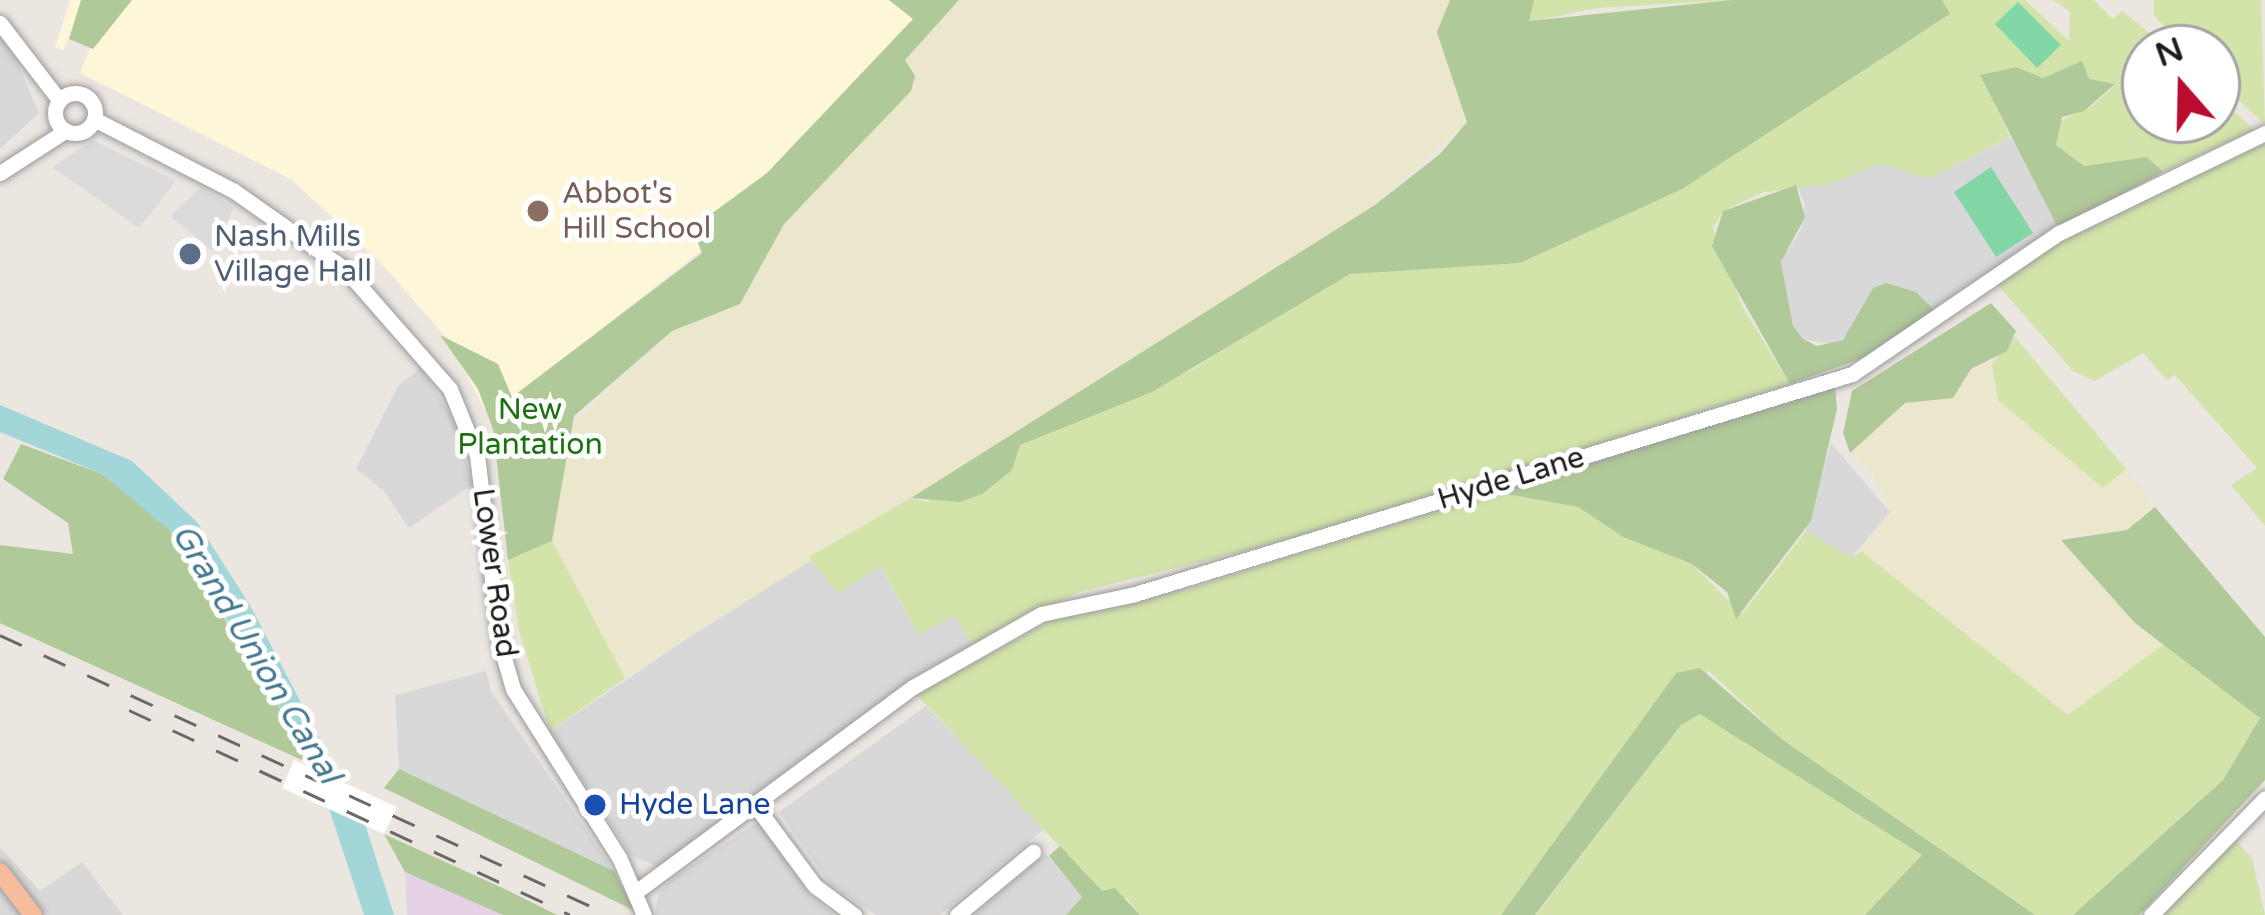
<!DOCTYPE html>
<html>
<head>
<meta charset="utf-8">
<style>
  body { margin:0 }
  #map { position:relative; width:2265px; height:915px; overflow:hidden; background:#ece6e1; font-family:"Varela Round",sans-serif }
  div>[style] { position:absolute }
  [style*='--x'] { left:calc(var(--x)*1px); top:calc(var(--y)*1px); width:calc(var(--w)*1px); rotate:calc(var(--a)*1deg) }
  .residential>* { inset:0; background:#d9d8d8 }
  .industrial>* { inset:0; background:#e5d3e5 }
  .education>* { inset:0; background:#fdf6d9 }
  .farmland>* { inset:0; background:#eae7cd }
  .grass>* { inset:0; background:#d2e4a9 }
  .forest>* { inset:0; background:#b0c998 }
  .pitch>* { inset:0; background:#83d7a6 }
  .parking>* { inset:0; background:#dbdbdb }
  .water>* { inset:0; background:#a3d6d8 }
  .pier>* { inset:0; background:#fff }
  .roads { filter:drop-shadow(0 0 3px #9c9c9c) drop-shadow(0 0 3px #9c9c9c) }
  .minor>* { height:15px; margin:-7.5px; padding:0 7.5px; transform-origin:7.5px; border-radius:7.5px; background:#fff }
  .minor>.ring { margin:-7.5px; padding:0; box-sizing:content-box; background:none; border:15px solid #fff; border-radius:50% }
  .major>* { height:18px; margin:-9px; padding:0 9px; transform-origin:9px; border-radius:9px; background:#f5bd9c }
  .rail>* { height:3px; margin-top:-1.5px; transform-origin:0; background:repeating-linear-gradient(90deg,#696969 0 24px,transparent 0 48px) }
  .dots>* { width:33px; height:33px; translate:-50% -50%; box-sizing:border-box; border:6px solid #fff; border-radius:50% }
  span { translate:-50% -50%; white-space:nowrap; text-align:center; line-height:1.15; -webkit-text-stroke:10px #fff; paint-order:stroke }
  .education-label { font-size:30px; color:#785e54 }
  .left { translate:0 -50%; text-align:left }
  .service-label { font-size:30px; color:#4e5e75 }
  .park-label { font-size:30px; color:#1c7111 }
  .street-label { font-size:30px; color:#1b1b1b }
  .transit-label { font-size:30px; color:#164399 }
  .water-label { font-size:33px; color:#45788e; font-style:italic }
  .north { position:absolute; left:2121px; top:24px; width:120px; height:120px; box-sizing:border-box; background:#fff; border:3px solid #a4a4a4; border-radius:50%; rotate:340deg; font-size:33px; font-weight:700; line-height:48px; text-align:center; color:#1b1b1b }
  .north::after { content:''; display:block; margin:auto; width:42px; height:54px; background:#ba0c2f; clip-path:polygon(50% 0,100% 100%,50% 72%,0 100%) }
</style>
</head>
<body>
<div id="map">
  <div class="residential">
    <i style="clip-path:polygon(0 23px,39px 113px,0 149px)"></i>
    <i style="clip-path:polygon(2011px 137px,2058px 228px,1937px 313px,1916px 293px,1864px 303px,1852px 330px,1834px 345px,1803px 339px,1793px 326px,1781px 262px,1801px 229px,1805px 204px,1796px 185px,1827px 185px,1879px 164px,1930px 178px)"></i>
    <i style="clip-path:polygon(421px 368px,456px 424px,472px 485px,409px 528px,383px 490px,356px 469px,398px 386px)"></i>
    <i style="clip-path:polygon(1831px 443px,1890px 512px,1851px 558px,1806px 531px)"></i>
    <i style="clip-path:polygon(809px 557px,837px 592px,880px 565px,918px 635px,955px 615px,972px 645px,665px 870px,632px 856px,550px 731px)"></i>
    <i style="clip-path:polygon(486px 671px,491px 691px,614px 871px,399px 769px,395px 695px)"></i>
    <i style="clip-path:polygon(926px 706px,1045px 828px,940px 915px,876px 915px,830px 884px,779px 812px)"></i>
    <i style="clip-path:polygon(759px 821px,811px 897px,835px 915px,655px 915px,658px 893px,673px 878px)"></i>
    <i style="clip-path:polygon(0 847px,40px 891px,82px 862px,123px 915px,0 915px)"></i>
    <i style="clip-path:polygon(1046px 854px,1091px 907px,1083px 915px,974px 915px)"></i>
  </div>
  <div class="industrial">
    <i style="clip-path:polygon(405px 872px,444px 885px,503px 915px,407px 915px)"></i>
  </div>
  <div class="education">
    <i style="clip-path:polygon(70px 0,959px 0,729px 229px,489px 417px,448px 340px,382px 264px,291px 179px,80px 73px,91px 46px,69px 36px,63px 50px,55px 48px)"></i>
  </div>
  <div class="farmland">
    <i style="clip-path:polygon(959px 0,1450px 0,1438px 32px,1467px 122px,1375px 205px,625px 678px,552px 541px,568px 428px,672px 331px,740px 304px,784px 224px,911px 91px,905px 60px)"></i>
    <i style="clip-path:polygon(1992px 363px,1999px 400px,2102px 487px,2126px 469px,2155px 507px,2127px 530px,2063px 537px,2135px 623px,2164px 644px,2069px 715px,1861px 551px,1890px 512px,1873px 473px,1850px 453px,1905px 403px,1953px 398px,1971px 369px)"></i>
  </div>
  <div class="grass">
    <i style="clip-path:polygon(1534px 0,1732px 0,1598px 8px,1527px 22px)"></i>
    <i style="clip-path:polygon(1942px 0,2025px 0,2069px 41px,2070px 12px,2054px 0,2094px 0,2113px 19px,2122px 11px,2168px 48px,2145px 48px,2145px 120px,2217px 120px,2217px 95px,2254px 130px,2163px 172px,2147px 157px,2084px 166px,2056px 145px,2055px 123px,2092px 106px,2115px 85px,2089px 79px,2081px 63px,2043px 78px,2016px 67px,1981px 75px,2010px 137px,1930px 178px,1879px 164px,1827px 185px,1763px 192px,1723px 211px,1713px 228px,1742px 306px,1790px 384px,1289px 540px,1079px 592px,972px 645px,955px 615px,918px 635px,881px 566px,837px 593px,809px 557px,911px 498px,927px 502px,1019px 445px,1188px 372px,1337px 279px,1371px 269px,1520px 263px,1682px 188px,1949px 15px)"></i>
    <i style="clip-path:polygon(2154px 0,2261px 0,2265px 125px,2217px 80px,2217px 48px,2186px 48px,2154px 16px)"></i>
    <i style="clip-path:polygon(2265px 136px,2265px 526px,2231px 485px,2257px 468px,2175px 375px,2167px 380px,2143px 353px,2095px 381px,2073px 371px,1996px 283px,2062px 238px)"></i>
    <i style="clip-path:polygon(2015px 337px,2126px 469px,2103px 488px,1998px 400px,1992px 363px)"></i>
    <i style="clip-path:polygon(1495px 492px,1578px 507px,1623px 537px,1692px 564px,1742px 614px,1806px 531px,1851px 558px,1861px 551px,2068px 715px,2164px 644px,2260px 718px,2223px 780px,2073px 915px,2035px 915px,1783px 740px,1709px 671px,1658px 698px,1501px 915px,1140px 915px,1127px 898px,1102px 891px,915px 693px,1078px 607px,1189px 589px)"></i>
    <i style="clip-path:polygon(552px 541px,625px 678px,550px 731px,519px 631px,508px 560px)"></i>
    <i style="clip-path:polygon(1700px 714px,1713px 717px,1923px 856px,1865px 915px,1536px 915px,1681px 725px)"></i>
    <i style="clip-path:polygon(2231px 836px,2252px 858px,2265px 915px,2162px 915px)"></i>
  </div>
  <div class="forest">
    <i style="clip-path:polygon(81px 0,132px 0,93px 49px,69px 39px)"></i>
    <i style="clip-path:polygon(889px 0,959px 0,905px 60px,915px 76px,911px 91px,784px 224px,740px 304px,672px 331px,574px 416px,552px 541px,508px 560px,493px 429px,478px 389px,440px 335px,498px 364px,512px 397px,702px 253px,692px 228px,767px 173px,913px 19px)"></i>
    <i style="clip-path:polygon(1450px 0,1534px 0,1529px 21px,1732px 0,1942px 0,1950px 14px,1682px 189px,1520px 263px,1350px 274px,1152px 392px,1020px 445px,1012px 470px,982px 494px,960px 502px,911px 498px,1375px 205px,1440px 154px,1467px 122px,1437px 32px)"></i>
    <i style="clip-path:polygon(2082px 61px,2089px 79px,2115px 84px,2084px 111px,2062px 117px,2056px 145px,2084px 166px,2147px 157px,2163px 172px,2058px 228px,1980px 75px,2016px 67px,2043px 78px)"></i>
    <i style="clip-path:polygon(1796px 185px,1805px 217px,1781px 262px,1793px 326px,1803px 339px,1817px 346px,1843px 340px,1873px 288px,1886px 283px,1916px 292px,1937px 313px,1871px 355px,1790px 384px,1712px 246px,1723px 211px)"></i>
    <i style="clip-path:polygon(1991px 303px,2016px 331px,2007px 351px,1971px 369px,1953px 398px,1905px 403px,1850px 453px,1843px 433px,1852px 391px)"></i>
    <i style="clip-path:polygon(1835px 386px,1837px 409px,1811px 521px,1736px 619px,1727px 592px,1692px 564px,1623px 537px,1578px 507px,1495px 492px)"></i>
    <i style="clip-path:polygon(21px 444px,102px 474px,165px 522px,315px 766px,0 623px,0 545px,73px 554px,68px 523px,3px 479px)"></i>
    <i style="clip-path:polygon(2155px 507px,2265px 637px,2265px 780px,2139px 915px,2073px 915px,2223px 780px,2260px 718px,2135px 623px,2061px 540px,2127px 530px)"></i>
    <i style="clip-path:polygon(1700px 668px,1783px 740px,2035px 915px,1865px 915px,1922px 855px,1700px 714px,1681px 725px,1535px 915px,1501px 915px,1676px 673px)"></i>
    <i style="clip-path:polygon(399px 769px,614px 871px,635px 911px,384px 788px)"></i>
    <i style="clip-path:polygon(384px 834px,507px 890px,557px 915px,503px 915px,405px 872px)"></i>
    <i style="clip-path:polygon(1060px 846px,1102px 891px,1115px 888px,1140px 915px,1066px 915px,1082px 897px,1049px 856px)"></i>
  </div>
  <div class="pitch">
    <i style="clip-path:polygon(2018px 2px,2061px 45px,2037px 68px,1995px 24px)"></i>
    <i style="clip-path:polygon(1991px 167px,2033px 233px,1996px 257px,1954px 192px)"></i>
  </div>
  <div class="parking">
    <i style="clip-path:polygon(93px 140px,176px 181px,139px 228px,52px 167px)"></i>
    <i style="clip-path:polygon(201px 187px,234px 208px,213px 251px,170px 216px)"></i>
  </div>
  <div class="water">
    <i style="clip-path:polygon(0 405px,132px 461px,197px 522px,251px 607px,366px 827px,394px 915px,364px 915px,315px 766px,175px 535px,102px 474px,0 432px)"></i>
  </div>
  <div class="pier">
    <i style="clip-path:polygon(294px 760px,397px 807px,384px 834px,282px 788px)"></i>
  </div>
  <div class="roads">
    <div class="minor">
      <i style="--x:0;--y:23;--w:97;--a:52.5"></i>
      <i class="ring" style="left:55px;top:93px;width:25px;height:25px"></i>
      <i style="--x:94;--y:119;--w:157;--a:27.2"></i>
      <i style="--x:234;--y:191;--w:136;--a:35.1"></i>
      <i style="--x:345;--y:269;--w:159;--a:48.8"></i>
      <i style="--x:450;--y:389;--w:71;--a:67.8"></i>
      <i style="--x:477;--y:455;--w:190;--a:83.1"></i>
      <i style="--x:500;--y:644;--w:47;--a:73.9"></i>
      <i style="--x:513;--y:689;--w:199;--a:57.8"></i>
      <i style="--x:619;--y:857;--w:63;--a:66.7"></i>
      <i style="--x:0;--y:173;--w:77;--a:-32.9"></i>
      <i style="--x:758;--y:809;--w:96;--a:53.5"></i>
      <i style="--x:815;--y:886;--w:49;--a:36.6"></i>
      <i style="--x:637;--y:891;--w:343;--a:-36.5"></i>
      <i style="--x:913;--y:687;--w:147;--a:-29.7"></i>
      <i style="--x:1041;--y:614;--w:96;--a:-12"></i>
      <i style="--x:1135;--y:594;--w:750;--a:-17.06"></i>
      <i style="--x:1852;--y:374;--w:250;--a:-34.3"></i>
      <i style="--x:2059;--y:233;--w:229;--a:-25.9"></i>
      <i style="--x:957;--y:915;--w:99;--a:-39.7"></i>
      <i style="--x:2151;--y:915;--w:163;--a:-45.7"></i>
    </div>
    <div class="major">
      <i style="--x:0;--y:872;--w:54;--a:52.5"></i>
    </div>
  </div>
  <div class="rail">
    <i style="--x:0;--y:635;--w:671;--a:24.66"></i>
    <i style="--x:129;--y:710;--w:486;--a:24.9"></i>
  </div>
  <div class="dots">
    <i style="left:538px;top:211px;background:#8d6e63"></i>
    <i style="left:190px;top:254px;background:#5c6f8a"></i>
    <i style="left:595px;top:805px;background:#1a4fb4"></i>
  </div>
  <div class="education-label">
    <span class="left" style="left:562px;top:211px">Abbot's<br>Hill School</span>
  </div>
  <div class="service-label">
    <span class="left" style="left:214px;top:254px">Nash Mills<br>Village Hall</span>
  </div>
  <div class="park-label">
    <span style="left:530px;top:427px">New<br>Plantation</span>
  </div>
  <div class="street-label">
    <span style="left:1511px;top:479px;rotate:-17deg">Hyde Lane</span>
    <span style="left:494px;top:573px;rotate:82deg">Lower Road</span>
  </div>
  <div class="transit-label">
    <span class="left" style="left:619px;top:805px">Hyde Lane</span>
  </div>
  <div class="water-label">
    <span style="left:256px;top:654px;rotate:59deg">Grand Union Canal</span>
  </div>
  <div class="north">N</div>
</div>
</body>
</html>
